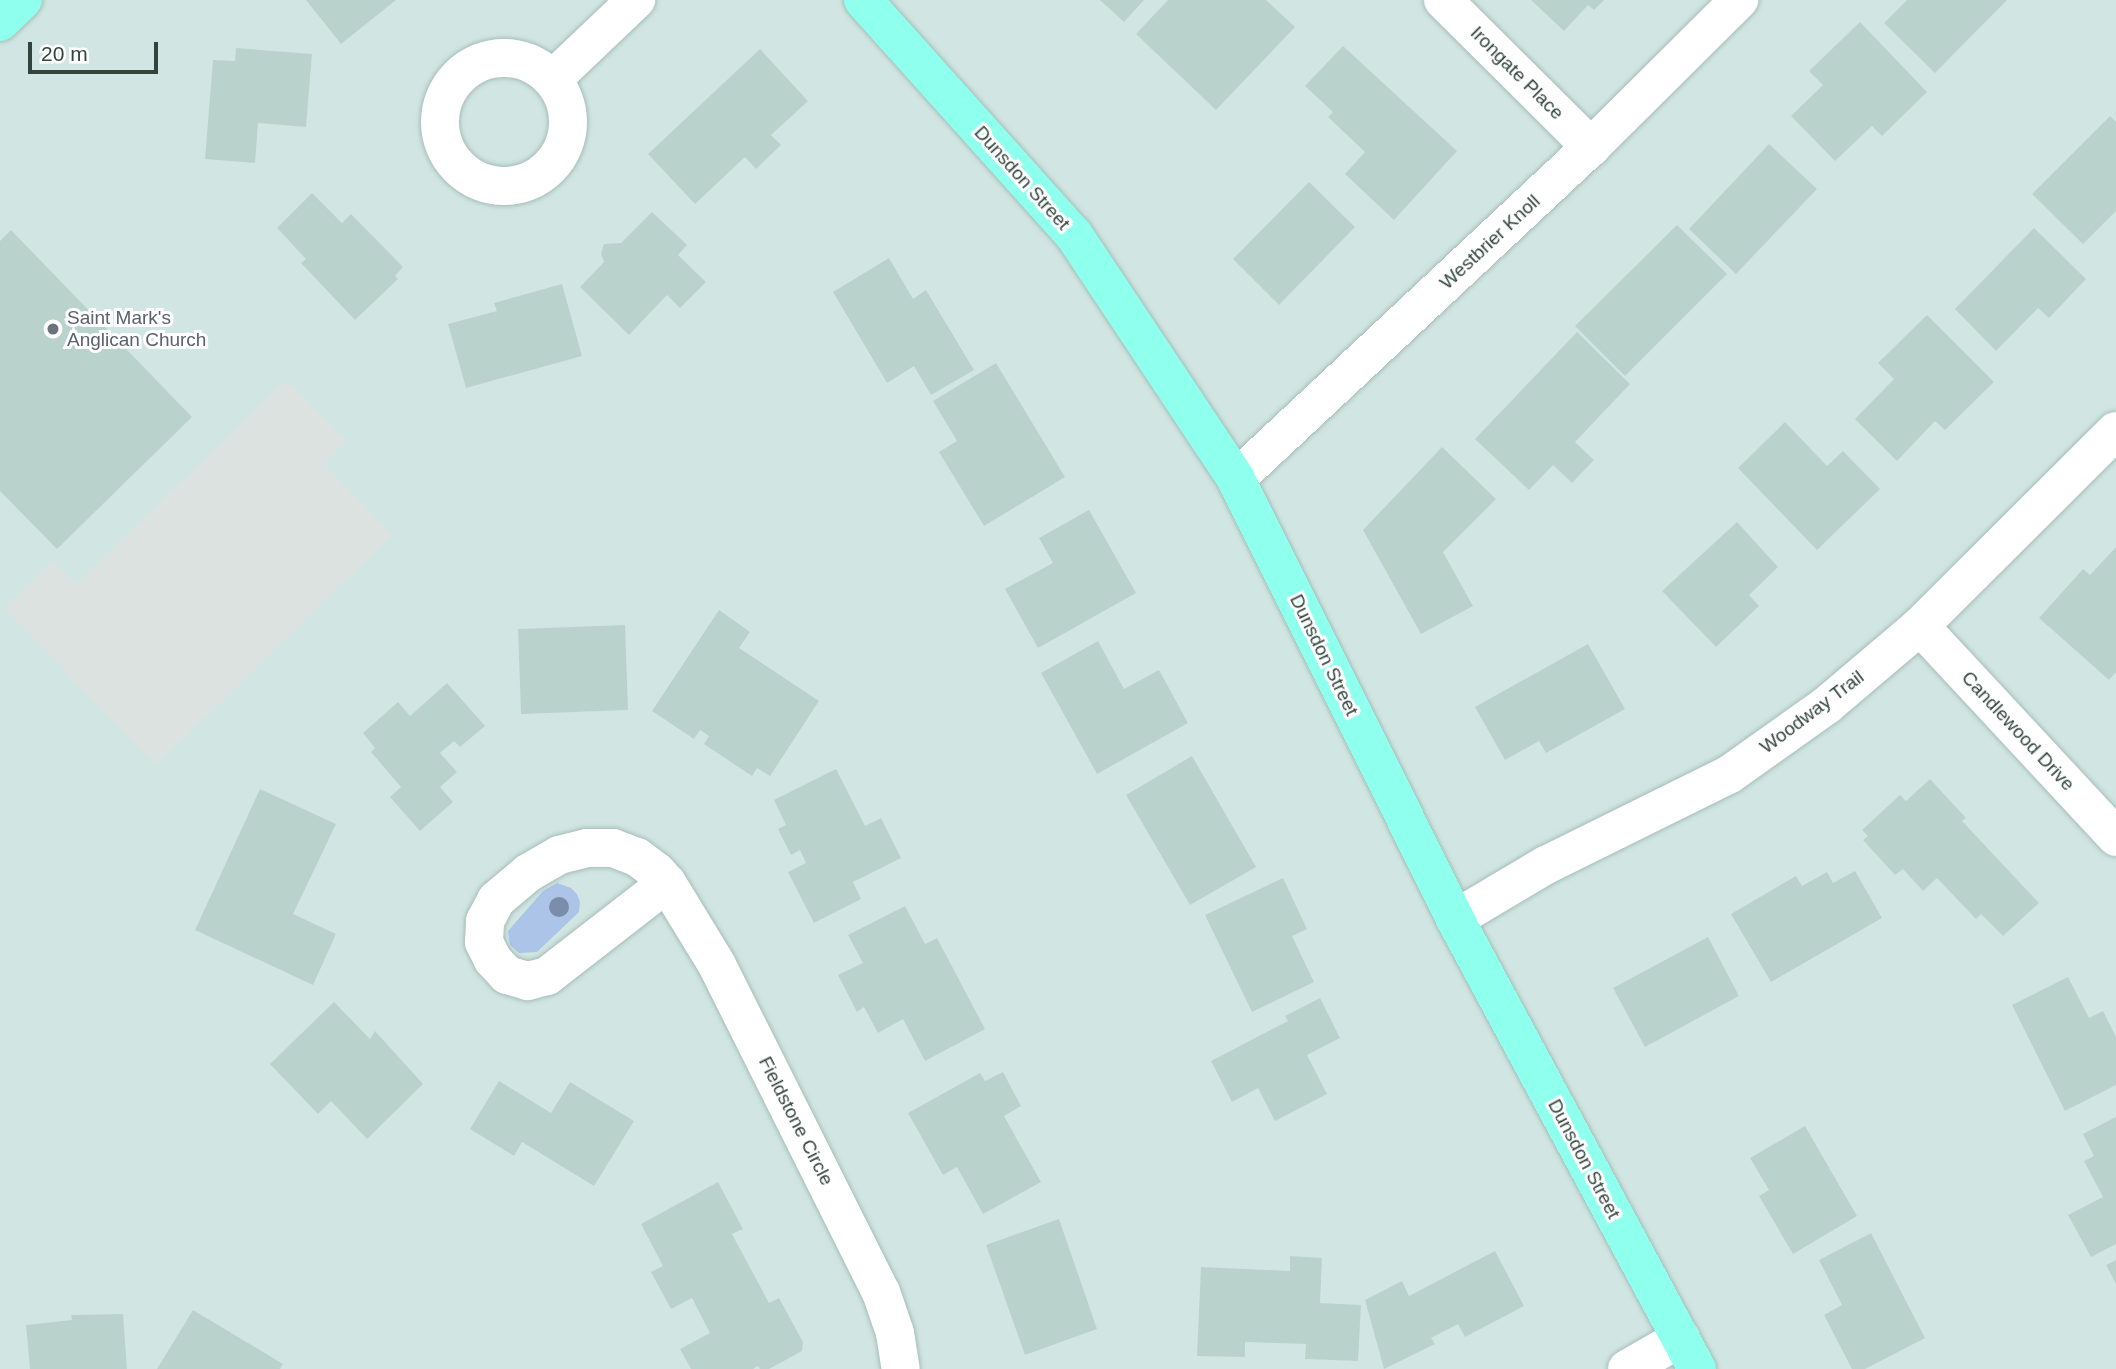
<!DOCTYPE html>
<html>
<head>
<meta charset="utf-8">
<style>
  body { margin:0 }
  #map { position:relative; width:2116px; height:1369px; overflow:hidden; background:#e3f2ef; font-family:Helvetica,sans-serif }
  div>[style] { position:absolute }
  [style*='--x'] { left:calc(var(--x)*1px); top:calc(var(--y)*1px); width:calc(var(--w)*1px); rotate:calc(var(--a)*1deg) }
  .residential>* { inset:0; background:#d1e6e2 }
  .green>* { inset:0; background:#abc4e7 }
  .parking>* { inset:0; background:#dce2e0 }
  .building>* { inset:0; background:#b9d3cc }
  .roads { filter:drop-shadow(0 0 2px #a6bdb8) drop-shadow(0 0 2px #a6bdb8) }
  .minor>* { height:38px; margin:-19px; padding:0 19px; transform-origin:19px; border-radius:19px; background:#fff }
  .minor>.ring { margin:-19px; padding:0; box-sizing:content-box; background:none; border:38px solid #fff; border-radius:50% }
  .major>* { height:38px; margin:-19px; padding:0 19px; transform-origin:19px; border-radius:19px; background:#8fffee }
  .trees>* { width:20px; height:20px; margin:-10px; border-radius:50%; background:#7c8dac }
  .dots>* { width:19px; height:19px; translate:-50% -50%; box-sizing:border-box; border:4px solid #fff; border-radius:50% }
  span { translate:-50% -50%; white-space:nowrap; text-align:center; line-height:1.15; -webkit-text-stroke:6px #fff; paint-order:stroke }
  .street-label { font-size:19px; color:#33443f }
  .worship-label { font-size:19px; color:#5b616d }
  .left { translate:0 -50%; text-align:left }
  .scale { position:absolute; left:28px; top:42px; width:130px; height:32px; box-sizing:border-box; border:4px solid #33443f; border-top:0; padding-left:9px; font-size:21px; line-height:24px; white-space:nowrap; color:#33443f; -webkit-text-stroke:5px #fff; paint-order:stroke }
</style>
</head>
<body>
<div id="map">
  <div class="residential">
    <i style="clip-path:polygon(0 0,2116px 0,2116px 1369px,0 1369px)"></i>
  </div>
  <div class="green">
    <i style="clip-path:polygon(557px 883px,571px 888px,577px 894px,580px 902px,579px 912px,537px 952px,519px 953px,510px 945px,508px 931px,543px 891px)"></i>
  </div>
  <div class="parking">
    <i style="clip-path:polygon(286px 380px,346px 441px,323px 464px,392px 535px,156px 765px,4px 608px,53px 560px,76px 584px)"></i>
  </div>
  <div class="building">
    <i style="clip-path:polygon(306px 0,396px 0,341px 44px)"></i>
    <i style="clip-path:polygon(1100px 0,1144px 0,1124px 22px)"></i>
    <i style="clip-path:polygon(1168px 0,1266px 0,1295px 27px,1216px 110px,1136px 34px)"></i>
    <i style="clip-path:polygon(1531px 0,1604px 0,1594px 10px,1588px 5px,1564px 31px)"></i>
    <i style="clip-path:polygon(1907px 0,2007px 0,1935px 73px,1884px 23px)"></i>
    <i style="clip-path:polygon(1860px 22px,1927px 92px,1882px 136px,1872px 126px,1835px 161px,1791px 116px,1823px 85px,1809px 71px)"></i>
    <i style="clip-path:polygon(1343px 46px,1457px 151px,1394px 220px,1345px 174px,1365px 152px,1328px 117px,1333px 112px,1305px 86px)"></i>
    <i style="clip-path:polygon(236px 48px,312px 54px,306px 127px,258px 123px,255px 163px,205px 159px,213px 60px,235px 61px)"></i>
    <i style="clip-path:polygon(760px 49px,808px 101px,771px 135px,781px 145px,756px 169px,745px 157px,695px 204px,648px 154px)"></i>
    <i style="clip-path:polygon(2110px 116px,2116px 122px,2116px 211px,2083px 244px,2032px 194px)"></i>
    <i style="clip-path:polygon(1769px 144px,1817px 189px,1736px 274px,1689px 229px)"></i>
    <i style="clip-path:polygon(1309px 182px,1355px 227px,1279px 305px,1233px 259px)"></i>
    <i style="clip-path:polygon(312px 193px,342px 223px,351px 214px,403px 267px,395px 276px,398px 279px,355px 320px,301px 263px,306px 259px,277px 228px)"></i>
    <i style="clip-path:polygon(652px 212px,687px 245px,678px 255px,706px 282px,680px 308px,667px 295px,629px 335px,580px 287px,604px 262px,601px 253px,604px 244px,621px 243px)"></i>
    <i style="clip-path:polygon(1677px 225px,1727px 274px,1625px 376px,1575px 326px)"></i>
    <i style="clip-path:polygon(2034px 228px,2086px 279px,2049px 318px,2038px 308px,1996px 351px,1955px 309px)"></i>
    <i style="clip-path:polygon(11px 230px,192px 417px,57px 549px,0 491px,0 241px)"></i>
    <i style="clip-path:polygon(889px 258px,913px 299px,926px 290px,974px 370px,931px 395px,914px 366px,887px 383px,833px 292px)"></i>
    <i style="clip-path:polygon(562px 284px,582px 356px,466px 388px,448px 324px,497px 311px,494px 303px)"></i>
    <i style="clip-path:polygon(1927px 315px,1994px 382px,1945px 430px,1935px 421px,1897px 461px,1855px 419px,1894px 379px,1878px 363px)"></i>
    <i style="clip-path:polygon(1577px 332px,1630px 384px,1575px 442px,1594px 460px,1572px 483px,1553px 465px,1529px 490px,1475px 439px)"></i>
    <i style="clip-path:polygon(996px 363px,1065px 477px,984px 526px,939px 452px,957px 441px,933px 401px)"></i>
    <i style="clip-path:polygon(1785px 422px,1827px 466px,1843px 451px,1880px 489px,1817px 550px,1738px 468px)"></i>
    <i style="clip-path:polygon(1442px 447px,1496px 499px,1443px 552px,1473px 606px,1421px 634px,1363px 530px)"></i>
    <i style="clip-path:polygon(1089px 510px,1136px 593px,1038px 648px,1005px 589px,1053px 563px,1039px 538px)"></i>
    <i style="clip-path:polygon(1737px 522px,1778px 567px,1749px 595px,1759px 606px,1716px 647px,1662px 591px)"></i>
    <i style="clip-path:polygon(2116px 547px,2116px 672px,2109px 680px,2039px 618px,2083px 569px,2090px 575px)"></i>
    <i style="clip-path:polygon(719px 610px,750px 632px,739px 648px,819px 701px,770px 776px,757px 768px,752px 776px,704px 744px,709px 736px,700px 730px,694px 739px,652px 711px)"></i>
    <i style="clip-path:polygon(625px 625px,628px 710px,521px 714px,518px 629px)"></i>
    <i style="clip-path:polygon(1098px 641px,1124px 689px,1159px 670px,1188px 723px,1097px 774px,1041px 673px)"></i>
    <i style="clip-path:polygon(1588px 644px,1625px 709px,1546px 753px,1539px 741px,1505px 760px,1475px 707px)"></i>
    <i style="clip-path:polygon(447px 683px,485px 726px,460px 747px,454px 741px,440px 753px,457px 772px,440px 787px,453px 802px,420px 831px,390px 797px,401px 787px,371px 752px,375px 748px,363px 733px,398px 702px,410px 716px)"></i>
    <i style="clip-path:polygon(1192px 756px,1256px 867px,1190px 905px,1126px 795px)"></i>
    <i style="clip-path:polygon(836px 769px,865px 826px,881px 818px,901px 858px,853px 882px,861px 899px,814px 923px,788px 872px,806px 863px,800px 850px,791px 855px,778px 829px,786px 825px,774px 800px)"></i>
    <i style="clip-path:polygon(1930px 779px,1966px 818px,1962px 821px,2039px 903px,2003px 936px,1981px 914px,1976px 919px,1937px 878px,1923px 891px,1903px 869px,1895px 875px,1863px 840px,1868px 836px,1862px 830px,1900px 795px,1906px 801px)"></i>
    <i style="clip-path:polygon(260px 789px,336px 824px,293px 914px,336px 934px,313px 985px,195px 930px)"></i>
    <i style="clip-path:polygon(1855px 871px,1882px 918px,1771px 982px,1731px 914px,1796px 876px,1802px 886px,1827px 872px,1833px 883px)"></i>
    <i style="clip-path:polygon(1283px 878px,1307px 929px,1292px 936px,1314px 982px,1252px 1012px,1205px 915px)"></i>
    <i style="clip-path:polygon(905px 906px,925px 944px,937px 938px,985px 1029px,925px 1061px,903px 1019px,878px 1033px,864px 1007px,857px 1012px,838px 975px,863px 963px,848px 935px)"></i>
    <i style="clip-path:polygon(1708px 937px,1739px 996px,1645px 1047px,1613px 988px)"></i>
    <i style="clip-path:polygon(2068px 977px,2089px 1018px,2103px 1011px,2116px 1037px,2116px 1085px,2065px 1111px,2012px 1005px)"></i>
    <i style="clip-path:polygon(1320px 998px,1340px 1038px,1307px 1055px,1327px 1094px,1275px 1121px,1258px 1088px,1232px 1102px,1211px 1061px,1288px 1021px,1285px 1016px)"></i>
    <i style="clip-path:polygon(334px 1002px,370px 1039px,375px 1031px,423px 1084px,367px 1139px,331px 1101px,318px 1114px,270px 1064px)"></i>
    <i style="clip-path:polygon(1003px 1072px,1021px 1106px,1004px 1116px,1041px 1182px,983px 1214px,957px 1167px,943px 1175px,908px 1113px,980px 1073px,985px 1081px)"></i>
    <i style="clip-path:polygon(499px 1081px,551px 1113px,570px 1082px,634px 1121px,594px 1186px,522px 1142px,514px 1156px,470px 1129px)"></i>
    <i style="clip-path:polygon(2116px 1117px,2116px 1244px,2091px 1257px,2068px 1215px,2103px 1197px,2084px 1161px,2094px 1156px,2083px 1134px)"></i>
    <i style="clip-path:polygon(1805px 1126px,1857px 1216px,1793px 1254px,1759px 1196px,1769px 1190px,1750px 1158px)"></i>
    <i style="clip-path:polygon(718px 1182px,743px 1229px,732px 1234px,769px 1303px,779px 1298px,803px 1342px,802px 1351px,769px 1369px,760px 1369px,758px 1366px,753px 1369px,691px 1369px,680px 1349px,710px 1333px,692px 1298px,671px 1309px,651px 1272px,663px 1266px,641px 1224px)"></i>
    <i style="clip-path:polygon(1059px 1219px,1097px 1329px,1025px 1355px,986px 1245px)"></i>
    <i style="clip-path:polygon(1871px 1233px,1925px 1338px,1865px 1369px,1852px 1369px,1824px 1315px,1842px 1305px,1819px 1260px)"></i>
    <i style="clip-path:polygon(1495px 1251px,1524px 1306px,1465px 1337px,1458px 1324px,1431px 1338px,1435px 1344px,1384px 1369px,1365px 1300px,1402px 1281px,1409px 1296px)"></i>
    <i style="clip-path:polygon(1290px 1256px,1322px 1258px,1320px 1303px,1361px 1305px,1358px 1361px,1305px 1359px,1306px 1344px,1245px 1342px,1245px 1357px,1197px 1356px,1201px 1267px,1290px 1271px)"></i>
    <i style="clip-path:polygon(2116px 1260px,2116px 1284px,2106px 1265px)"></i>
    <i style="clip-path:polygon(193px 1310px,283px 1364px,280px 1369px,157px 1369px)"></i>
    <i style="clip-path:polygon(123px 1314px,127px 1369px,30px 1369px,26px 1325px,72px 1320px,71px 1315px)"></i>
  </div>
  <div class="roads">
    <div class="minor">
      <i style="--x:1443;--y:0;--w:209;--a:44.8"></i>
      <i class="ring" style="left:440px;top:58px;width:90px;height:90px"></i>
      <i style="--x:553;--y:79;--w:115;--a:-43.6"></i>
      <i style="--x:1236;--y:479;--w:486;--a:-43.1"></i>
      <i style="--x:1591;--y:147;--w:209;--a:-44.8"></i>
      <i style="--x:1920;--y:626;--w:288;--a:47.1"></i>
      <i style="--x:667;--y:883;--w:152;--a:142.2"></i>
      <i style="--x:547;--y:976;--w:20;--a:165"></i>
      <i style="--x:528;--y:981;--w:22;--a:-164"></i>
      <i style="--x:507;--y:975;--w:21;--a:-133"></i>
      <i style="--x:493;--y:960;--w:20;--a:-117"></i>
      <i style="--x:484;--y:942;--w:21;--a:-87"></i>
      <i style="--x:485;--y:921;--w:24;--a:-62"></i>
      <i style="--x:496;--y:900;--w:42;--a:-40.2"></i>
      <i style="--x:528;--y:873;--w:36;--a:-30"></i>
      <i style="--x:559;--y:855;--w:29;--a:-14"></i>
      <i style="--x:587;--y:848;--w:26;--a:0"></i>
      <i style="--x:613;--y:848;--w:26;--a:21"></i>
      <i style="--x:637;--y:857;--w:25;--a:37"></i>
      <i style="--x:657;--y:872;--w:15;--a:48"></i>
      <i style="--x:667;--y:883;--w:96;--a:58.6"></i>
      <i style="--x:717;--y:965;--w:366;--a:63.4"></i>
      <i style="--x:881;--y:1292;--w:43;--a:71.1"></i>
      <i style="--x:895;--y:1333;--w:36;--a:81"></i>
      <i style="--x:1455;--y:919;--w:106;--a:-30.7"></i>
      <i style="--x:1546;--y:865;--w:205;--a:-26.3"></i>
      <i style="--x:1730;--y:774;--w:119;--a:-35.4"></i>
      <i style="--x:1827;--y:705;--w:122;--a:-40.3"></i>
      <i style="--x:1920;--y:626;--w:276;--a:-44.9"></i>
      <i style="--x:1627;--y:1369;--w:62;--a:-29.9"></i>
    </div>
    <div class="major">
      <i style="--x:863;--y:0;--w:316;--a:48.1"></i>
      <i style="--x:1074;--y:235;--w:293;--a:56.4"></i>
      <i style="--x:1236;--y:479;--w:491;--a:63.5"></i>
      <i style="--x:1455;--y:919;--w:511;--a:61.73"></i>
      <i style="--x:0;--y:22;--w:32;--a:-44"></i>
    </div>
  </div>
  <div class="trees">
    <i style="left:559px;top:907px"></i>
  </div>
  <div class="dots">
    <i style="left:53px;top:329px;background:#6b7280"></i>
  </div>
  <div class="street-label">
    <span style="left:1517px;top:73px;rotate:45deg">Irongate Place</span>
    <span style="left:1022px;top:178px;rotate:48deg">Dunsdon Street</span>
    <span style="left:1490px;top:242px;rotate:-43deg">Westbrier Knoll</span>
    <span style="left:1324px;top:655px;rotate:64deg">Dunsdon Street</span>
    <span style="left:1812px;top:712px;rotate:-37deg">Woodway Trail</span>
    <span style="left:2018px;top:731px;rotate:47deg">Candlewood Drive</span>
    <span style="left:796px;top:1121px;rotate:63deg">Fieldstone Circle</span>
    <span style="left:1584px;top:1159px;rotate:62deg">Dunsdon Street</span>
  </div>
  <div class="worship-label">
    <span class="left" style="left:67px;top:329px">Saint Mark's<br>Anglican Church</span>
  </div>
  <div class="scale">20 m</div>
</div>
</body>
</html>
